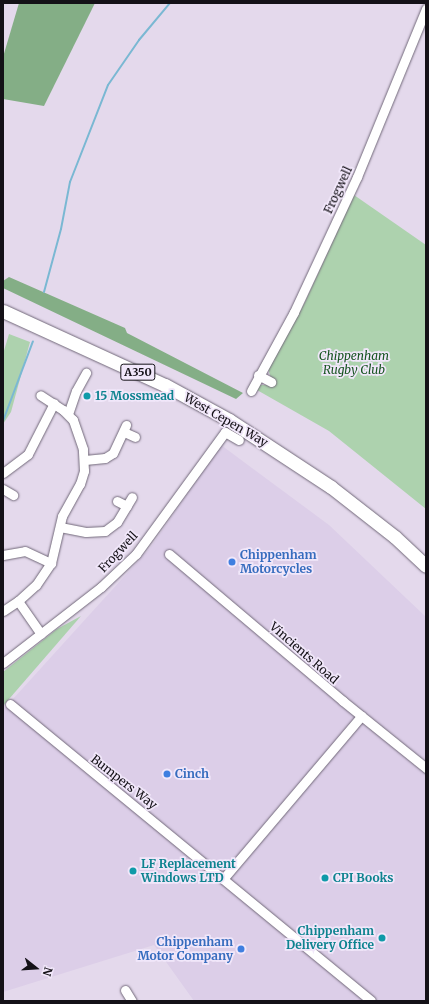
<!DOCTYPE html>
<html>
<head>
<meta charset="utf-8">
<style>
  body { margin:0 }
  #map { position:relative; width:429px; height:1004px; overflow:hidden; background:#e4d9ec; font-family:Merriweather,serif }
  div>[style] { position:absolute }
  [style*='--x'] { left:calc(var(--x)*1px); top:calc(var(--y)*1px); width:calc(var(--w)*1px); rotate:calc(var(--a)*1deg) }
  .built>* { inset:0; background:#dccee8 }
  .green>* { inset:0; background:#add2ae }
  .forest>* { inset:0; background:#84ae86 }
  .stream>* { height:2px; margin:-1px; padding:0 1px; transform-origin:1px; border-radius:1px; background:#7ab8d3 }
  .roads { filter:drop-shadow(0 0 1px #716879) drop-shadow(0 0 1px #716879) }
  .minor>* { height:9px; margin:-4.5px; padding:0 4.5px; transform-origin:4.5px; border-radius:4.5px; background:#fff }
  .highway>* { height:13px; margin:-6.5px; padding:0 6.5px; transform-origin:6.5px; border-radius:6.5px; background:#fff }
  .dots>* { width:11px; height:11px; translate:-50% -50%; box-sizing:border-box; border:2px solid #f1e7fa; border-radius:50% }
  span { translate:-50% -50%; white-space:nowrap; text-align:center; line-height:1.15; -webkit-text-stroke:3.5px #f1e7fa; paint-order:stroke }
  .shield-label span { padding:1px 3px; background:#f1e7fa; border:1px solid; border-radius:3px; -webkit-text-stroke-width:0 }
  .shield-label { font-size:11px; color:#141117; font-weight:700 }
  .street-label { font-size:12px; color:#141117 }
  .park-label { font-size:12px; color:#165420; font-style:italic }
  .culture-label { font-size:12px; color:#0d838f; font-weight:700 }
  .left { translate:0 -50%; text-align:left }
  .right { translate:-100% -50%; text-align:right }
  .shop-label { font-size:12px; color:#366cbe; font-weight:700 }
  .frame { position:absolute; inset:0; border:4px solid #141117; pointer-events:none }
  .north { position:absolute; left:16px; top:948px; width:40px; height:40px; -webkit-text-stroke:3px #f1e7fa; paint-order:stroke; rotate:107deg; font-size:11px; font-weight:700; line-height:16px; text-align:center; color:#141117 }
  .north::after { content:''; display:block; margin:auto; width:14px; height:18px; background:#141117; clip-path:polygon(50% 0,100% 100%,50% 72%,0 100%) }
</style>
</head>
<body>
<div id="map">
  <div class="built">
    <i style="clip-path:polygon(221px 445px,329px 525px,426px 617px,426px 1001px,194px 1001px,154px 945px,3px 992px,3px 710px,150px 548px)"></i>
  </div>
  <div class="green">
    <i style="clip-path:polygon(354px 195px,426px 245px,426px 509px,329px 431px,257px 390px,259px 385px,269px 385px,271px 379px,268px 368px,305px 302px)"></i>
    <i style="clip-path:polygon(9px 334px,30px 342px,11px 412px,3px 424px,3px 354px)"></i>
    <i style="clip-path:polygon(81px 616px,3px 706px,3px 672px,57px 629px)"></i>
  </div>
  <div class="forest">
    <i style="clip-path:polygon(19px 3px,95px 3px,44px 106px,3px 99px,3px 57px)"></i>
    <i style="clip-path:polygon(9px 277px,125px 328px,127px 333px,243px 393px,236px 399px,3px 288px,3px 281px)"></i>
  </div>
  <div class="stream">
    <i style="--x:44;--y:292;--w:65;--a:-74.9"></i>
    <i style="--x:61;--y:229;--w:48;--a:-79.2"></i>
    <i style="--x:70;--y:182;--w:104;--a:-68.6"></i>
    <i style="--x:108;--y:85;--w:55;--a:-55.4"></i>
    <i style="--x:139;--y:40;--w:48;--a:-50"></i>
    <i style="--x:3;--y:421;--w:85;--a:-69.4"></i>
  </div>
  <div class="roads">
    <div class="minor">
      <i style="--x:258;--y:375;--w:15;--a:28"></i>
      <i style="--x:251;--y:391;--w:90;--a:-61.4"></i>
      <i style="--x:294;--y:312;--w:149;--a:-65"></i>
      <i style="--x:357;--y:177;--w:182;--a:-67.7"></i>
      <i style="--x:68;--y:414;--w:24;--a:-71"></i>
      <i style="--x:76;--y:391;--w:21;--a:-61"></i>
      <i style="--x:124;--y:432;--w:12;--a:24"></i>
      <i style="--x:85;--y:460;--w:20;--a:-6"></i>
      <i style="--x:105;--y:458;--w:9;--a:-32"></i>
      <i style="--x:113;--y:453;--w:31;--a:-65"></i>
      <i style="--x:3;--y:473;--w:31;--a:-37"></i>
      <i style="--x:28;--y:454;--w:57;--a:-63"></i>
      <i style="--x:3;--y:489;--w:12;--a:31"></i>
      <i style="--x:117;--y:501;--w:11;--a:27"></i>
      <i style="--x:60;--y:527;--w:26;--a:11"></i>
      <i style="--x:86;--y:532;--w:19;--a:-3"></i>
      <i style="--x:105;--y:531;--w:15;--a:-37"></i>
      <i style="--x:117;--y:522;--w:29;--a:-59"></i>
      <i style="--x:169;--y:554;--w:228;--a:40.2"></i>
      <i style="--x:343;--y:701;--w:107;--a:38.9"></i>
      <i style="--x:3;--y:555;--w:22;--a:-10"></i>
      <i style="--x:25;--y:551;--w:29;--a:25"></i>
      <i style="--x:18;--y:601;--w:24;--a:-42"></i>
      <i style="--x:36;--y:585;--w:27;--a:-56"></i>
      <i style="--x:51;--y:563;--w:48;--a:-76.8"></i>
      <i style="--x:62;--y:516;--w:37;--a:-61"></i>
      <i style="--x:80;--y:484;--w:14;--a:-73"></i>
      <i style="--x:84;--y:471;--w:22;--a:-93"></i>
      <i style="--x:83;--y:449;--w:31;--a:-109"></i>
      <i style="--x:73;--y:420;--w:14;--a:-135"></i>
      <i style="--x:63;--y:410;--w:27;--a:-147"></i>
      <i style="--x:3;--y:611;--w:18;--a:-34"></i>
      <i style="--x:18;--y:601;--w:40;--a:55.1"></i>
      <i style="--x:3;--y:663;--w:124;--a:-37.8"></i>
      <i style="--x:101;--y:587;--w:48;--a:-43.3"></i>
      <i style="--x:136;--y:554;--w:151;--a:-53.9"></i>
      <i style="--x:225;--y:432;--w:16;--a:30"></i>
      <i style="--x:10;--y:704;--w:467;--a:39.4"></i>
      <i style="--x:223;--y:879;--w:214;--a:-49.7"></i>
      <i style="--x:125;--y:990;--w:13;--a:58"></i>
    </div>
    <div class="highway">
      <i style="--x:3;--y:311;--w:178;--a:24.6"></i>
      <i style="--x:165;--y:385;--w:73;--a:28.7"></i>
      <i style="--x:229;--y:420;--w:122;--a:33.3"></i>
      <i style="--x:331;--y:487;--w:81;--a:38"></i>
      <i style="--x:395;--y:537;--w:42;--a:43.1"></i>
    </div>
  </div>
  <div class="dots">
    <i style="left:87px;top:396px;background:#0f9aa8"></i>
    <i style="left:232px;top:562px;background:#3f7fe0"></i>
    <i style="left:167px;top:774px;background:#3f7fe0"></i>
    <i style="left:133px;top:871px;background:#0f9aa8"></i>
    <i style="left:325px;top:878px;background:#0f9aa8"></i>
    <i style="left:382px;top:938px;background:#0f9aa8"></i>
    <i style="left:241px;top:949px;background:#3f7fe0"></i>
  </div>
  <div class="shield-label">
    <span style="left:138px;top:372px">A350</span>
  </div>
  <div class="street-label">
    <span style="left:338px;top:190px;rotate:-65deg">Frogwell</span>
    <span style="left:226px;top:420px;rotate:30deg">West Cepen Way</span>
    <span style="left:118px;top:552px;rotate:-47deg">Frogwell</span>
    <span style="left:304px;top:653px;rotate:41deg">Vincients Road</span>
    <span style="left:124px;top:782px;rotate:38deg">Bumpers Way</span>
  </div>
  <div class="park-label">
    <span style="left:354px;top:363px">Chippenham<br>Rugby Club</span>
  </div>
  <div class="culture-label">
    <span class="left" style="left:95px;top:396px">15 Mossmead</span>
    <span class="left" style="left:141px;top:871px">LF Replacement<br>Windows LTD</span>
    <span class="left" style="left:333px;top:878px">CPI Books</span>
    <span class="right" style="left:374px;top:938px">Chippenham<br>Delivery Office</span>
  </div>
  <div class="shop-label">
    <span class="left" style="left:240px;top:562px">Chippenham<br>Motorcycles</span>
    <span class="left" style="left:175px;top:774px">Cinch</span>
    <span class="right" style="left:233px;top:949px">Chippenham<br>Motor Company</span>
  </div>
  <div class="frame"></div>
  <div class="north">N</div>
</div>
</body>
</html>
